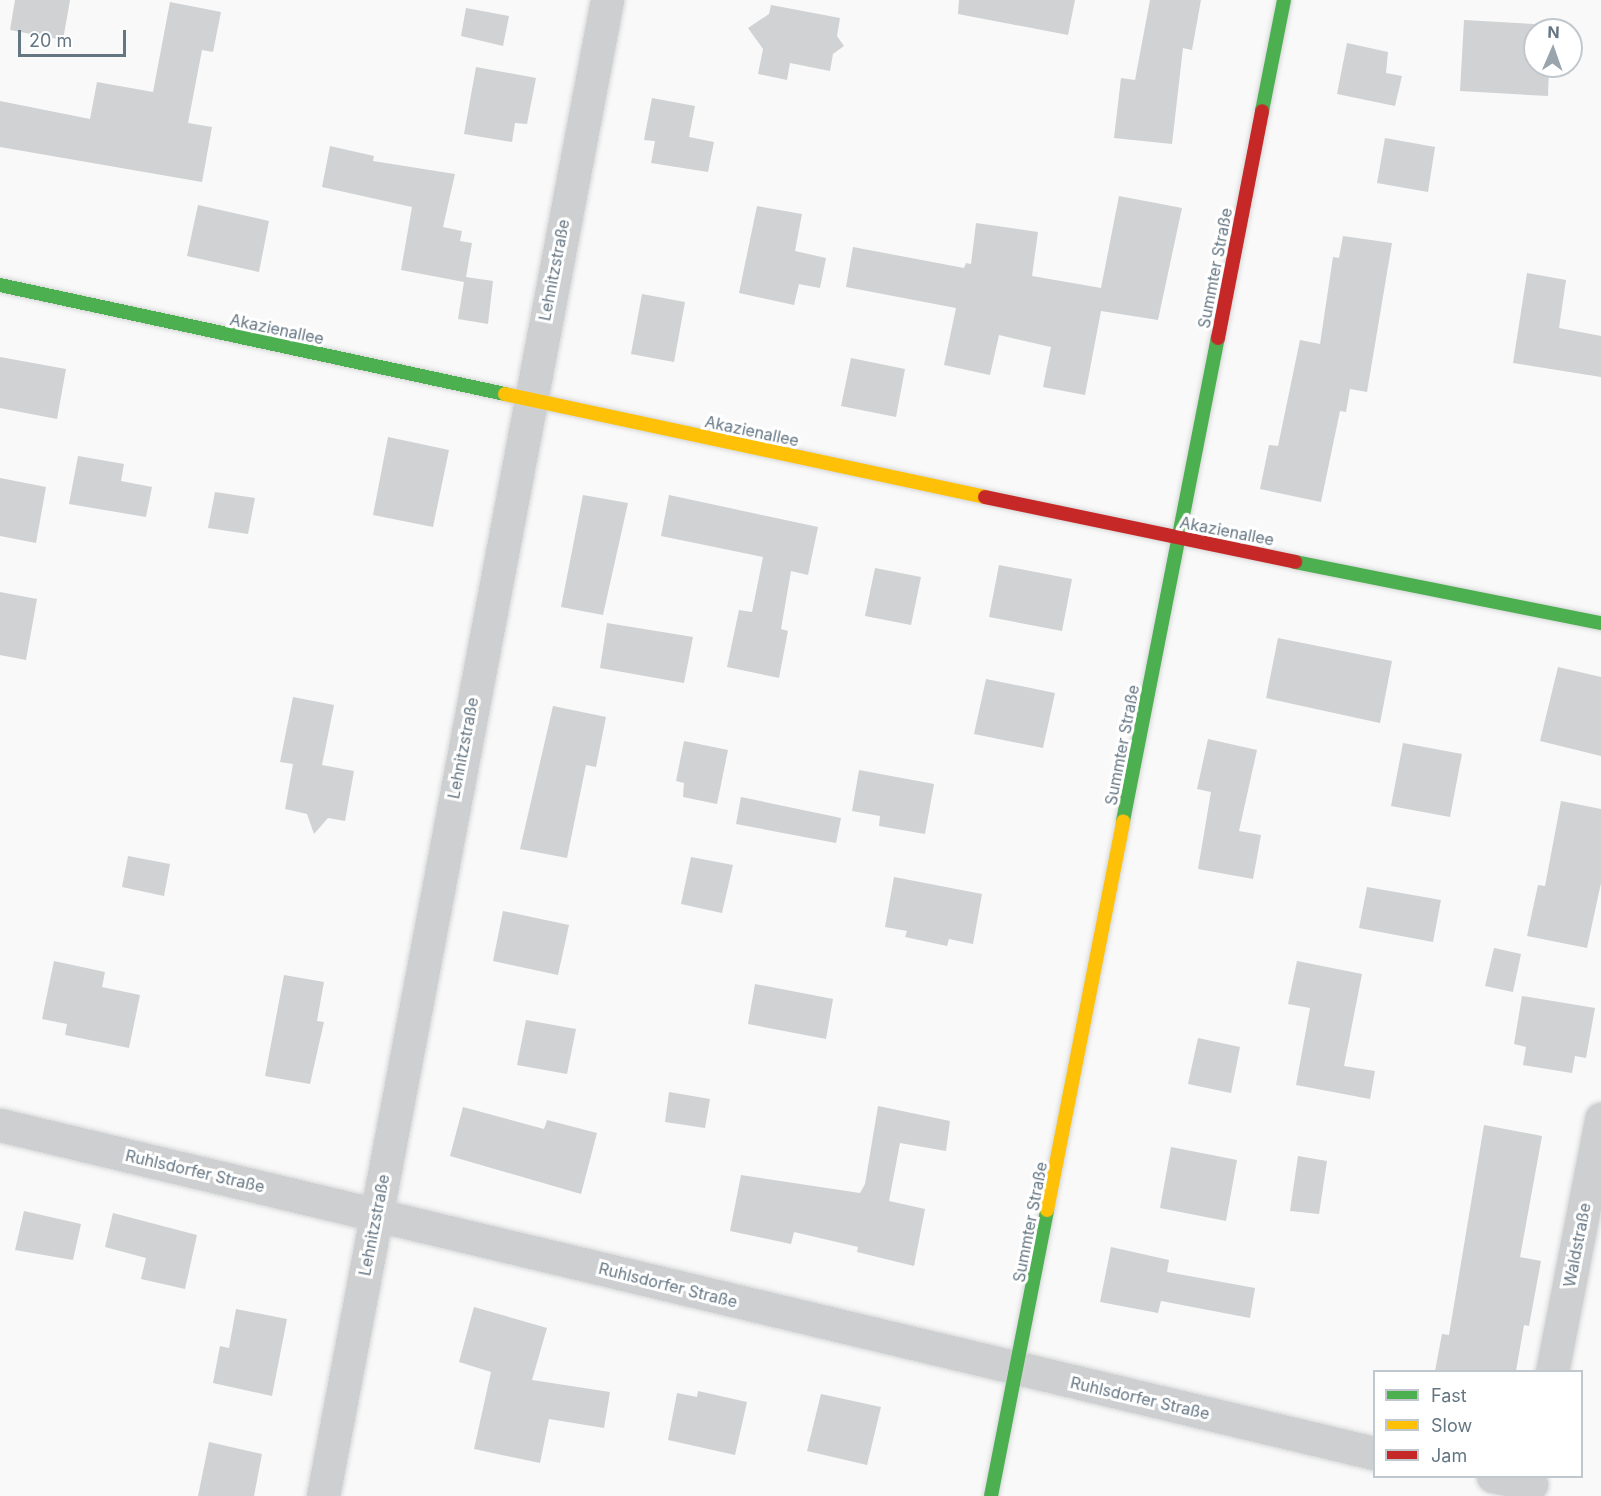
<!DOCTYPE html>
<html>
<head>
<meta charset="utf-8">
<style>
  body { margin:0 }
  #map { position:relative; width:1601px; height:1496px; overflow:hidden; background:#f9f9f9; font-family:Inter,sans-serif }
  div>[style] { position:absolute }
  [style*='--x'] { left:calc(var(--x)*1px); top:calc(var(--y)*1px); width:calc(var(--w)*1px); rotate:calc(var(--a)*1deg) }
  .building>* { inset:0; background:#d0d2d3 }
  .roads { filter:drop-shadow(0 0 2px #d5d6d7) drop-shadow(0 0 2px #d5d6d7) }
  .street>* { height:33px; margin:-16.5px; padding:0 16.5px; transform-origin:16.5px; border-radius:16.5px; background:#cecfd0 }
  .fast>* { height:14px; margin:-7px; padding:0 7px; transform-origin:7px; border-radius:7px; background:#4caf50 }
  .slow>* { height:14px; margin:-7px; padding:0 7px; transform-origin:7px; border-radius:7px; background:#ffc107 }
  .jam>* { height:14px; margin:-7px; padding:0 7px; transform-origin:7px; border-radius:7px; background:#c62828 }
  span { translate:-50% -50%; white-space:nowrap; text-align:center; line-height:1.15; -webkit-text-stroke:6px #fff; paint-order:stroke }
  .street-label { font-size:16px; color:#657683 }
  .legend { position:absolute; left:1373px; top:1370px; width:210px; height:108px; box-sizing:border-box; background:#fff; border:2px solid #c1c8cd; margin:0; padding:8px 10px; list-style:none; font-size:18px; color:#657683 }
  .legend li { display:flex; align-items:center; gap:12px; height:30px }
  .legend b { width:30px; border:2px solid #c1c8cd }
  .north { position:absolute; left:1523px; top:18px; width:60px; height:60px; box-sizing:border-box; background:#fff; border:2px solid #c1c8cd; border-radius:50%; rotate:2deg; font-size:16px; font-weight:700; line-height:24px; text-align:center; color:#657683 }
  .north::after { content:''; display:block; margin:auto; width:21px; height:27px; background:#99a4ac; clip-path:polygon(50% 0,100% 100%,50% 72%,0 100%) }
  .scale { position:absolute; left:18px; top:30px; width:108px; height:27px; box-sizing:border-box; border:3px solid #657683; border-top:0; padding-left:8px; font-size:18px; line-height:21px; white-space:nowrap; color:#657683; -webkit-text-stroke:4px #fff; paint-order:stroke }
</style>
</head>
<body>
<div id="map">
  <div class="building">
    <i style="clip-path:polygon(15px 0,70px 0,63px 40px,10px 30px)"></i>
    <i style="clip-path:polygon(959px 0,1075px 0,1068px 35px,958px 14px)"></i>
    <i style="clip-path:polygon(1150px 0,1201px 0,1192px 50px,1183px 48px,1172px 144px,1114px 138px,1121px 78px,1135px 80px)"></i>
    <i style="clip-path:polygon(170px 2px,221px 12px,213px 52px,202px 50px,188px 123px,212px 127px,202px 182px,0 147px,0 101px,90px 119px,97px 82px,153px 92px)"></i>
    <i style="clip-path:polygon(771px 5px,840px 18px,837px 36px,844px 46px,833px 54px,830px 71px,790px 63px,787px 80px,758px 74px,763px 49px,748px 28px,769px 14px)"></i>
    <i style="clip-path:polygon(466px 8px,509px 16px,503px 46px,461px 36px)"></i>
    <i style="clip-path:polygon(1464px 20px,1552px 25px,1551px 30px,1535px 30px,1535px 66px,1549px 66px,1548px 96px,1460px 91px)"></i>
    <i style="clip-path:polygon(1347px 43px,1388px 52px,1386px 73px,1402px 76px,1395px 106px,1337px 94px)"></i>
    <i style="clip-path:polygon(476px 67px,536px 78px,527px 124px,515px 123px,512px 142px,464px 134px)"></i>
    <i style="clip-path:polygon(652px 98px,695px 106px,689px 137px,714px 142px,708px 172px,651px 163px,655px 141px,644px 140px)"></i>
    <i style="clip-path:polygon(1385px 138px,1435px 147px,1428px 192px,1377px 183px)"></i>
    <i style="clip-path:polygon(330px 146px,374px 156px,373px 161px,455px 174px,443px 227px,462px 231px,460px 241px,472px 243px,466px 277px,493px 281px,488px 324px,458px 319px,464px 282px,401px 270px,412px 207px,322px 187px)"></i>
    <i style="clip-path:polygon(1119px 196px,1182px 208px,1158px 320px,1101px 311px,1085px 395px,1043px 387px,1051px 347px,999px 335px,990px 375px,944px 365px,956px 308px,846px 287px,853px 247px,964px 268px,966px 263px,971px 264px,976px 223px,1038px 232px,1032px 276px,1101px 288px)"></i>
    <i style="clip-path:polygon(198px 205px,269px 221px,259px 272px,187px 256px)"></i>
    <i style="clip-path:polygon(757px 206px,802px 214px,795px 251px,826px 258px,820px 288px,799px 284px,794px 305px,739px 293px)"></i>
    <i style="clip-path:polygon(1343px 236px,1392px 243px,1367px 392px,1350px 389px,1346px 412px,1340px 411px,1321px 502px,1260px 489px,1269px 445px,1278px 446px,1300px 340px,1320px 344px,1333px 257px,1339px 258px)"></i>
    <i style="clip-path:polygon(1527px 273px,1566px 280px,1559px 328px,1601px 336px,1601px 377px,1513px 363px)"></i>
    <i style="clip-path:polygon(642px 294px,685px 302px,674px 362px,631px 354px)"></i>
    <i style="clip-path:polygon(0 357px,66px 369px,57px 419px,0 408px)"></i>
    <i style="clip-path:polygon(851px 358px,905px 369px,896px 417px,841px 406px)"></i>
    <i style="clip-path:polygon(388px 437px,449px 450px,433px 527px,373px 515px)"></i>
    <i style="clip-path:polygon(78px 456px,124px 464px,121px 481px,152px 487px,146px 517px,69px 504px)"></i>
    <i style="clip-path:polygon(0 478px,46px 487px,36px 543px,0 536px)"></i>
    <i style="clip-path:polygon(215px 492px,255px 498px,248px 534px,208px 528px)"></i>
    <i style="clip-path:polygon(583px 495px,628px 503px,603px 615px,561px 607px)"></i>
    <i style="clip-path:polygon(669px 495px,818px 527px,808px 575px,791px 571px,781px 629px,788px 631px,779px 678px,727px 667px,739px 610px,752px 612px,763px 557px,661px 536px)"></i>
    <i style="clip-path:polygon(999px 565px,1072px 579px,1062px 631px,989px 617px)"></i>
    <i style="clip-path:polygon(875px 568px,921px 577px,911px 625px,865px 616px)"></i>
    <i style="clip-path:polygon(0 592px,37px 599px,26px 660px,0 655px)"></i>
    <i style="clip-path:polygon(607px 623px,693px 637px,684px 683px,600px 668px)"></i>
    <i style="clip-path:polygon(1278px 638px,1392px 661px,1380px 723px,1266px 698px)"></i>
    <i style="clip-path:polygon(1558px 667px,1601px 677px,1601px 756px,1540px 741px)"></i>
    <i style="clip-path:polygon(986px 679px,1055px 693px,1043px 748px,974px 734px)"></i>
    <i style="clip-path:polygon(293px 697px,334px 705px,322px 765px,354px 771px,345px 821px,328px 818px,314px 834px,307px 814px,285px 809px,293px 764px,280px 762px)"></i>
    <i style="clip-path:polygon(553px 706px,606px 717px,596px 767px,586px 765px,567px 858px,520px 849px)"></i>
    <i style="clip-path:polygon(1208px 739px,1257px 750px,1239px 831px,1261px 835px,1253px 879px,1198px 869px,1211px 792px,1197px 789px)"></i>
    <i style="clip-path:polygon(684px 741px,728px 750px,717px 804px,683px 797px,684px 783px,676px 781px)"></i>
    <i style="clip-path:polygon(1403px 743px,1462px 754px,1450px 817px,1391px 806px)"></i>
    <i style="clip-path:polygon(859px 770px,934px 784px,925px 834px,879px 826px,880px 816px,852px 811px)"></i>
    <i style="clip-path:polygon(741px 797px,841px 818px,836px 843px,736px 824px)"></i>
    <i style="clip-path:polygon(1561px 801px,1601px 809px,1601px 883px,1587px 948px,1527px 936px,1538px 885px,1545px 886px)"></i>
    <i style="clip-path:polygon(128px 856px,170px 864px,164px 896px,122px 887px)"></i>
    <i style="clip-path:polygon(691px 857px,733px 865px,722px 913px,681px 904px)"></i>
    <i style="clip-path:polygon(894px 877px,982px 894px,973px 944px,949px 939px,947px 946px,905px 937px,907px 931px,885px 927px)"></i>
    <i style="clip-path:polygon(1367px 887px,1441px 900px,1433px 942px,1359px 928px)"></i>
    <i style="clip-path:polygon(503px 911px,569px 925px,558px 975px,493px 961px)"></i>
    <i style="clip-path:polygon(1494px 948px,1521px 954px,1513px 992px,1485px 986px)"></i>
    <i style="clip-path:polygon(54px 961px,105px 972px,102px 987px,140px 995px,129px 1048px,65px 1035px,67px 1024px,42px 1019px)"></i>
    <i style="clip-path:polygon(1297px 961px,1362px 974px,1344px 1066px,1375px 1071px,1370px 1099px,1296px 1085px,1310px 1008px,1288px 1004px)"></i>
    <i style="clip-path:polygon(284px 975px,324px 982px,317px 1021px,324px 1022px,310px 1084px,265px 1076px)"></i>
    <i style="clip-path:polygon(755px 984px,833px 999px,826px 1039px,748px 1024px)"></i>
    <i style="clip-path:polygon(1522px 996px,1595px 1008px,1586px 1058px,1575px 1056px,1572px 1073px,1523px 1065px,1526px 1047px,1514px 1044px)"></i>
    <i style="clip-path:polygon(526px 1020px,576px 1029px,567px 1074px,517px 1065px)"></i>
    <i style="clip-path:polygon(1198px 1038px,1240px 1047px,1231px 1093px,1188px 1084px)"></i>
    <i style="clip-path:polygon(669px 1092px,710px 1099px,705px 1128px,665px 1122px)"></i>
    <i style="clip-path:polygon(878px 1106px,950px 1121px,946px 1151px,900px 1143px,889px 1201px,925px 1209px,914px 1266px,857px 1252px,858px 1247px,794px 1232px,791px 1244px,730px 1231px,741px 1175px,860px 1193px,865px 1184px)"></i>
    <i style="clip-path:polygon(463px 1107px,544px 1129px,547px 1120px,597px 1133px,581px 1194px,450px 1156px)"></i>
    <i style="clip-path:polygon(1484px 1125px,1542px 1136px,1520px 1257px,1541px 1261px,1529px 1326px,1524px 1325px,1516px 1371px,1435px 1371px,1442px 1334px,1449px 1335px)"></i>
    <i style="clip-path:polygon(1171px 1147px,1237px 1160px,1226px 1221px,1160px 1208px)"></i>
    <i style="clip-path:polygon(1298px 1156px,1327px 1161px,1319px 1214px,1290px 1211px)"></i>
    <i style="clip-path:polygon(24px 1211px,81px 1224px,73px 1260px,15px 1250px)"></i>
    <i style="clip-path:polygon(113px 1213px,197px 1235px,185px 1289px,141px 1279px,146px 1258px,105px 1247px)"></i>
    <i style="clip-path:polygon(1111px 1247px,1169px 1260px,1167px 1272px,1255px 1288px,1250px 1318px,1161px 1301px,1158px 1313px,1100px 1302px)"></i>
    <i style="clip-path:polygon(474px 1307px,547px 1328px,532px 1380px,610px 1392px,604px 1428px,549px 1419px,540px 1463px,474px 1449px,491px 1372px,459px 1362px)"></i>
    <i style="clip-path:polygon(236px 1309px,287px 1319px,272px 1396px,213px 1383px,220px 1346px,229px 1348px)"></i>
    <i style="clip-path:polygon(698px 1391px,747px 1402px,735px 1455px,668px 1440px,677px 1393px,697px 1397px)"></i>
    <i style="clip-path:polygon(821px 1394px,881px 1407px,867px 1465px,807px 1451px)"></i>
    <i style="clip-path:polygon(209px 1442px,262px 1454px,254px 1496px,198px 1496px)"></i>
  </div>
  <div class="roads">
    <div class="street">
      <i style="--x:0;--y:1125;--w:1413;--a:13.43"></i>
      <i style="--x:1552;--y:1372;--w:258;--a:-79"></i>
      <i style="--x:1493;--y:1476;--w:39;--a:12"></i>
      <i style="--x:323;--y:1496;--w:1523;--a:-79.25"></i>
    </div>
    <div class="fast">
      <i style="--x:1262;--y:111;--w:113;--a:-78.8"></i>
      <i style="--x:0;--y:285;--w:517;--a:12.18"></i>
      <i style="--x:1295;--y:562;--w:312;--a:11.3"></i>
      <i style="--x:1123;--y:821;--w:492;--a:-78.9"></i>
      <i style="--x:991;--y:1496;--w:291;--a:-78.9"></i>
    </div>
    <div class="slow">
      <i style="--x:505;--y:394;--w:491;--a:12.1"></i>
      <i style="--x:1047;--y:1210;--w:396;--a:-78.9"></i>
    </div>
    <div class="jam">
      <i style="--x:1218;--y:338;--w:231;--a:-79"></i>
      <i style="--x:985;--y:497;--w:317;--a:11.8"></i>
    </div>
  </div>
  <div class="street-label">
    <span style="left:1215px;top:268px;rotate:-79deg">Summter Straße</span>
    <span style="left:554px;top:270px;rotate:-79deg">Lehnitzstraße</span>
    <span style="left:277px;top:329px;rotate:12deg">Akazienallee</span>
    <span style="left:752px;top:431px;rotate:12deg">Akazienallee</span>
    <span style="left:1227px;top:531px;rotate:11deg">Akazienallee</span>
    <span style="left:1122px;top:745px;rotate:-79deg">Summter Straße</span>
    <span style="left:463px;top:748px;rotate:-79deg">Lehnitzstraße</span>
    <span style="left:195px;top:1171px;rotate:13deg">Ruhlsdorfer Straße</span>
    <span style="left:1030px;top:1222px;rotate:-79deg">Summter Straße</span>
    <span style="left:374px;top:1225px;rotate:-79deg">Lehnitzstraße</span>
    <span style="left:1577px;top:1245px;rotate:-79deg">Waldstraße</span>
    <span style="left:668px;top:1285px;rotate:14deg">Ruhlsdorfer Straße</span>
    <span style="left:1140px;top:1398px;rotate:13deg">Ruhlsdorfer Straße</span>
  </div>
  <ul class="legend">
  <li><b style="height:8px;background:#4caf50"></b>Fast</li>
  <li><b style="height:8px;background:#ffc107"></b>Slow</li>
  <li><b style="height:8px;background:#c62828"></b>Jam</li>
  </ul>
  <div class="north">N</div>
  <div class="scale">20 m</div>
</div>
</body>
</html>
